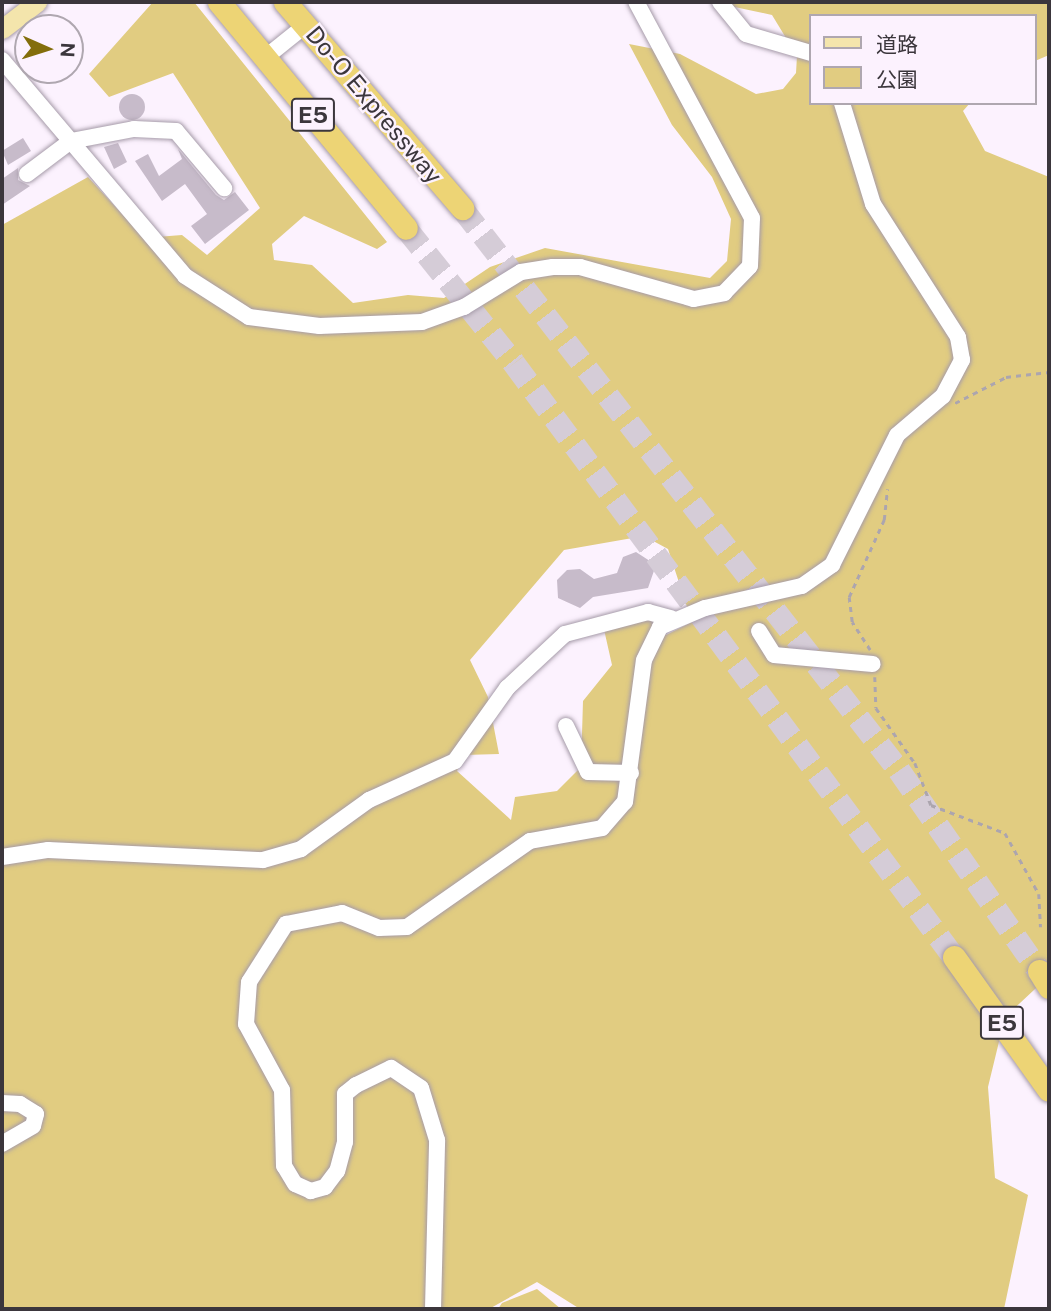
<!DOCTYPE html>
<html>
<head>
<meta charset="utf-8">
<style>
  body { margin:0 }
  #map { position:relative; width:1051px; height:1311px; overflow:hidden; background:#fcf2fe; font-family:"Public Sans","Noto Sans JP",sans-serif }
  div>[style] { position:absolute }
  [style*='--x'] { left:calc(var(--x)*1px); top:calc(var(--y)*1px); width:calc(var(--w)*1px); rotate:calc(var(--a)*1deg) }
  .green>* { inset:0; background:#e1cc81 }
  .building>* { inset:0; background:#c7bbca }
  .round { border-radius:50% }
  .highway-tunnel>* { height:23px; margin-top:-11.5px; transform-origin:0; background:repeating-linear-gradient(90deg,#d5ccd7 0 23px,transparent 0 34px) }
  .path>* { height:2.5px; margin-top:-1.25px; transform-origin:0; background:repeating-linear-gradient(90deg,#aca5ae 0 5px,transparent 0 10px) }
  .roads { filter:drop-shadow(0 0 2px #a69ba9) drop-shadow(0 0 2px #a69ba9) }
  .minor>* { height:16px; margin:-8px; padding:0 8px; transform-origin:8px; border-radius:8px; background:#fff }
  .major>* { height:19px; margin:-9.5px; padding:0 9.5px; transform-origin:9.5px; border-radius:9.5px; background:#f4e5ac }
  .highway>* { height:23px; margin:-11.5px; padding:0 11.5px; transform-origin:11.5px; border-radius:11.5px; background:#edd475 }
  span { translate:-50% -50%; white-space:nowrap; text-align:center; line-height:1.15; -webkit-text-stroke:5px #fcf2fe; paint-order:stroke }
  .shield-label span { padding:2px 5px; background:#fcf2fe; border:2px solid; border-radius:5px; -webkit-text-stroke-width:0 }
  .shield-label { font-size:23px; color:#3b363c; font-weight:700 }
  .street-label { font-size:24px; color:#3b363c }
  .frame { position:absolute; inset:0; border:4px solid #3b363c; pointer-events:none }
  .legend { position:absolute; left:809px; top:14px; width:228px; height:91px; box-sizing:border-box; background:#fcf2fe; border:2px solid #afa7b0; margin:0; padding:9px 12px; list-style:none; font-size:21px; color:#3b363c }
  .legend li { display:flex; align-items:center; gap:14px; height:35px }
  .legend b { width:35px; border:2px solid #afa7b0 }
  .north { position:absolute; left:14px; top:14px; width:70px; height:70px; box-sizing:border-box; background:#fcf2fe; border:2px solid #afa7b0; border-radius:50%; rotate:93deg; font-size:19px; font-weight:700; line-height:28px; text-align:center; color:#3b363c }
  .north::after { content:''; display:block; margin:auto; width:24px; height:32px; background:#836e0b; clip-path:polygon(50% 0,100% 100%,50% 72%,0 100%) }
</style>
</head>
<body>
<div id="map">
  <div class="green">
    <i style="clip-path:polygon(evenodd,153px 2px,194px 2px,387px 242px,377px 249px,304px 216px,272px 244px,274px 260px,312px 265px,353px 303px,408px 295px,444px 298px,490px 267px,545px 248px,710px 278px,727px 261px,731px 219px,712px 177px,672px 125px,629px 44px,680px 54px,756px 94px,783px 89px,796px 73px,797px 56px,772px 15px,711px 2px,1049px 2px,1049px 55px,1035px 61px,1035px 16px,811px 16px,811px 103px,970px 103px,963px 111px,985px 151px,1049px 177px,1049px 976px,1005px 1017px,988px 1087px,995px 1178px,1028px 1195px,1004px 1309px,580px 1309px,537px 1282px,489px 1309px,2px 1309px,2px 225px,88px 177px,144px 238px,182px 235px,207px 255px,260px 208px,173px 73px,109px 97px,89px 74px,153px 2px,644px 536px,668px 549px,692px 622px,666px 635px,648px 617px,603px 625px,612px 665px,583px 701px,581px 767px,557px 791px,515px 797px,511px 820px,457px 771px,464px 755px,499px 754px,488px 697px,470px 660px,564px 550px,644px 536px)"></i>
    <i style="clip-path:polygon(537px 1289px,561px 1309px,498px 1309px,502px 1303px)"></i>
  </div>
  <div class="building">
    <i class="round" style="left:119px;top:94px;width:26px;height:26px"></i>
    <i style="clip-path:polygon(23px 138px,31px 151px,8px 165px,2px 151px)"></i>
    <i style="clip-path:polygon(118px 143px,127px 162px,114px 169px,104px 147px)"></i>
    <i style="clip-path:polygon(178px 149px,216px 195px,224px 200px,235px 192px,249px 210px,205px 244px,191px 226px,207px 214px,185px 184px,162px 201px,135px 161px,148px 154px,159px 176px,182px 159px)"></i>
    <i style="clip-path:polygon(18px 168px,18px 180px,30px 186px,2px 205px,2px 179px)"></i>
    <i style="clip-path:polygon(636px 552px,656px 565px,648px 588px,593px 597px,580px 608px,558px 598px,557px 580px,567px 570px,580px 569px,594px 579px,617px 573px,623px 557px)"></i>
  </div>
  <div class="highway-tunnel">
    <i style="--x:462;--y:208;--w:712;--a:52.13"></i>
    <i style="--x:899;--y:770;--w:245;--a:55.1"></i>
    <i style="--x:406;--y:228;--w:173;--a:51.3"></i>
    <i style="--x:514;--y:363;--w:739;--a:53.47"></i>
  </div>
  <div class="path">
    <i style="--x:955;--y:403;--w:57;--a:-27"></i>
    <i style="--x:1006;--y:377;--w:43;--a:-6.6"></i>
    <i style="--x:870;--y:650;--w:33;--a:-123"></i>
    <i style="--x:852;--y:622;--w:25;--a:-97"></i>
    <i style="--x:849;--y:597;--w:85;--a:-65.6"></i>
    <i style="--x:884;--y:520;--w:31;--a:-84"></i>
    <i style="--x:875;--y:677;--w:31;--a:88"></i>
    <i style="--x:876;--y:708;--w:67;--a:54.7"></i>
    <i style="--x:915;--y:763;--w:45;--a:69.1"></i>
    <i style="--x:931;--y:805;--w:79;--a:20.7"></i>
    <i style="--x:1005;--y:833;--w:70;--a:60.9"></i>
    <i style="--x:1039;--y:894;--w:33;--a:87"></i>
  </div>
  <div class="roads">
    <div class="minor">
      <i style="--x:720;--y:2;--w:41;--a:50.9"></i>
      <i style="--x:746;--y:34;--w:68;--a:16.3"></i>
      <i style="--x:266;--y:57;--w:51;--a:-38.7"></i>
      <i style="--x:2;--y:60;--w:283;--a:49.7"></i>
      <i style="--x:185;--y:276;--w:76;--a:32.6"></i>
      <i style="--x:249;--y:317;--w:71;--a:7.3"></i>
      <i style="--x:319;--y:326;--w:103;--a:-2.2"></i>
      <i style="--x:422;--y:322;--w:45;--a:-19.7"></i>
      <i style="--x:464;--y:307;--w:67;--a:-31.6"></i>
      <i style="--x:521;--y:272;--w:32;--a:-9"></i>
      <i style="--x:553;--y:267;--w:27;--a:0"></i>
      <i style="--x:580;--y:267;--w:118;--a:15.7"></i>
      <i style="--x:694;--y:299;--w:31;--a:-11"></i>
      <i style="--x:724;--y:293;--w:37;--a:-46"></i>
      <i style="--x:750;--y:266;--w:48;--a:-87.6"></i>
      <i style="--x:752;--y:218;--w:245;--a:-118.2"></i>
      <i style="--x:27;--y:174;--w:55;--a:-36.9"></i>
      <i style="--x:71;--y:141;--w:64;--a:-10.8"></i>
      <i style="--x:134;--y:129;--w:42;--a:2.7"></i>
      <i style="--x:176;--y:131;--w:75;--a:49.9"></i>
      <i style="--x:759;--y:631;--w:28;--a:58"></i>
      <i style="--x:774;--y:655;--w:99;--a:5.2"></i>
      <i style="--x:566;--y:726;--w:51;--a:64.4"></i>
      <i style="--x:588;--y:772;--w:43;--a:1.3"></i>
      <i style="--x:2;--y:857;--w:47;--a:-8.7"></i>
      <i style="--x:48;--y:850;--w:215;--a:2.7"></i>
      <i style="--x:263;--y:860;--w:40;--a:-16"></i>
      <i style="--x:301;--y:849;--w:84;--a:-35.8"></i>
      <i style="--x:369;--y:800;--w:94;--a:-24.4"></i>
      <i style="--x:455;--y:761;--w:90;--a:-54.5"></i>
      <i style="--x:507;--y:688;--w:79;--a:-43"></i>
      <i style="--x:565;--y:634;--w:86;--a:-14.8"></i>
      <i style="--x:648;--y:612;--w:24;--a:15"></i>
      <i style="--x:2;--y:1103;--w:18;--a:3"></i>
      <i style="--x:20;--y:1104;--w:19;--a:32"></i>
      <i style="--x:36;--y:1114;--w:12;--a:104"></i>
      <i style="--x:33;--y:1126;--w:36;--a:150"></i>
      <i style="--x:433;--y:1309;--w:169;--a:-88.6"></i>
      <i style="--x:437;--y:1140;--w:54;--a:-107.1"></i>
      <i style="--x:421;--y:1088;--w:36;--a:-146"></i>
      <i style="--x:391;--y:1068;--w:39;--a:154"></i>
      <i style="--x:356;--y:1085;--w:14;--a:141"></i>
      <i style="--x:345;--y:1094;--w:48;--a:90"></i>
      <i style="--x:345;--y:1142;--w:30;--a:105"></i>
      <i style="--x:337;--y:1171;--w:20;--a:127"></i>
      <i style="--x:325;--y:1187;--w:15;--a:164"></i>
      <i style="--x:311;--y:1191;--w:17;--a:-156"></i>
      <i style="--x:295;--y:1184;--w:21;--a:-121"></i>
      <i style="--x:284;--y:1166;--w:76;--a:-91.5"></i>
      <i style="--x:282;--y:1090;--w:75;--a:-118.6"></i>
      <i style="--x:246;--y:1024;--w:42;--a:-85.9"></i>
      <i style="--x:249;--y:982;--w:69;--a:-57.5"></i>
      <i style="--x:286;--y:924;--w:57;--a:-11.1"></i>
      <i style="--x:342;--y:913;--w:40;--a:22"></i>
      <i style="--x:379;--y:928;--w:28;--a:-2"></i>
      <i style="--x:407;--y:927;--w:150;--a:-35"></i>
      <i style="--x:530;--y:841;--w:73;--a:-10.2"></i>
      <i style="--x:602;--y:828;--w:35;--a:-49"></i>
      <i style="--x:625;--y:802;--w:143;--a:-82.4"></i>
      <i style="--x:644;--y:660;--w:37;--a:-64"></i>
      <i style="--x:660;--y:627;--w:49;--a:-22.9"></i>
      <i style="--x:705;--y:608;--w:99;--a:-12.8"></i>
      <i style="--x:802;--y:586;--w:37;--a:-35"></i>
      <i style="--x:832;--y:565;--w:145;--a:-63.4"></i>
      <i style="--x:897;--y:435;--w:60;--a:-40.3"></i>
      <i style="--x:943;--y:396;--w:41;--a:-62.2"></i>
      <i style="--x:962;--y:360;--w:23;--a:-100"></i>
      <i style="--x:958;--y:337;--w:158;--a:-122.6"></i>
      <i style="--x:873;--y:204;--w:106;--a:-107.1"></i>
    </div>
    <div class="major">
      <i style="--x:2;--y:29;--w:44;--a:-37.6"></i>
    </div>
    <div class="highway">
      <i style="--x:219;--y:2;--w:293;--a:50.4"></i>
      <i style="--x:285;--y:2;--w:272;--a:49.3"></i>
      <i style="--x:954;--y:957;--w:163;--a:54.5"></i>
      <i style="--x:1039;--y:971;--w:19;--a:58"></i>
    </div>
  </div>
  <div class="shield-label">
    <span style="left:313px;top:115px">E5</span>
    <span style="left:1002px;top:1023px">E5</span>
  </div>
  <div class="street-label">
    <span style="left:374px;top:105px;rotate:50deg">Do-O Expressway</span>
  </div>
  <div class="frame"></div>
  <ul class="legend">
  <li><b style="height:9px;background:#f4e5ac"></b>道路</li>
  <li><b style="height:19px;background:#e1cc81"></b>公園</li>
  </ul>
  <div class="north">N</div>
</div>
</body>
</html>
